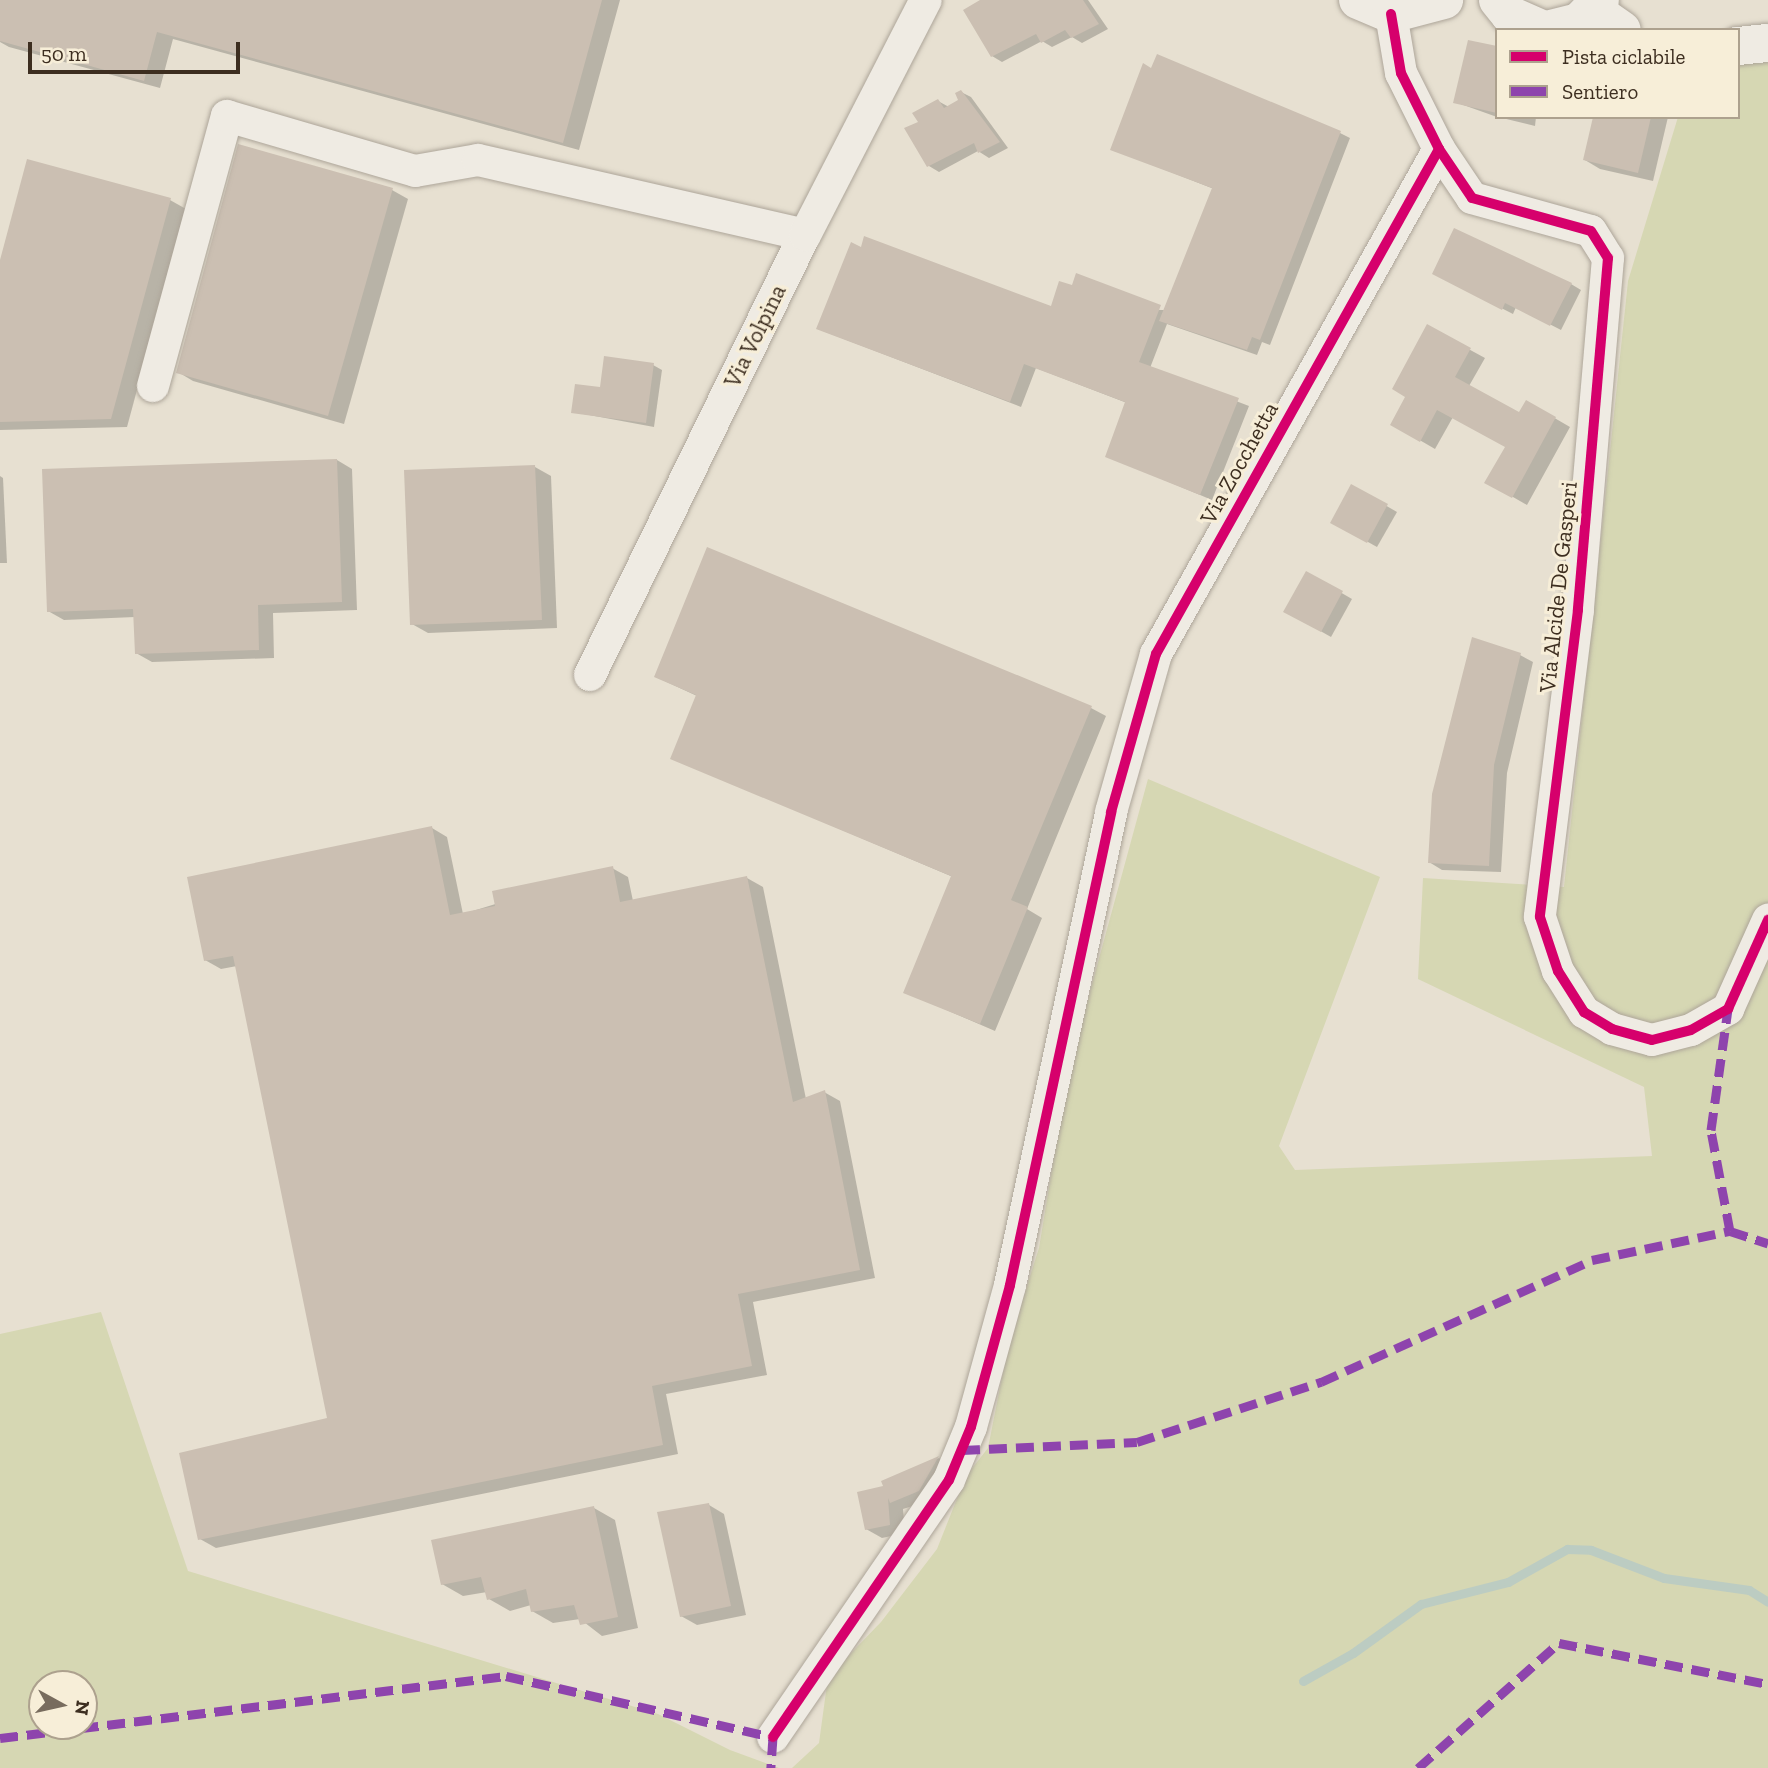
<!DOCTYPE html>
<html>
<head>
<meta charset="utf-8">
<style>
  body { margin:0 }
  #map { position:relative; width:1768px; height:1768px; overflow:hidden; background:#e7e0d1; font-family:"Zilla Slab",serif }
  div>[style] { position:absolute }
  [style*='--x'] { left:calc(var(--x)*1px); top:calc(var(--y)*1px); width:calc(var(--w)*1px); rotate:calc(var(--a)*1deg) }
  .green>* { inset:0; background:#d6d7b3 }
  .shadow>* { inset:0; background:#0003 }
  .stream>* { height:9px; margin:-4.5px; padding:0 4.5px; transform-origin:4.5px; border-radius:4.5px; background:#bcccc2 }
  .building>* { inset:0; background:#cbbfb2 }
  .roads { filter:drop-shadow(0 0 2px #ada599) drop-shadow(0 0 2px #ada599) }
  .street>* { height:32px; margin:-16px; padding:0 16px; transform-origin:16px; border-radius:16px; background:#efebe3 }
  .secondary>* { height:38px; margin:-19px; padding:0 19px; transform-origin:19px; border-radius:19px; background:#efebe3 }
  .quiet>* { height:9px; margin-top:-4.5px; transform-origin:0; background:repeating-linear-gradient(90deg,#8e44ad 0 18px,transparent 0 27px) }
  .cycleway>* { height:10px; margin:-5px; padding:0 5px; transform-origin:5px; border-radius:5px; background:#d6006c }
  span { translate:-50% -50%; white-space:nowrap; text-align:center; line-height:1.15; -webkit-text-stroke:6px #f7eed8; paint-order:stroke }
  .street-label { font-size:23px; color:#3d2e20 }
  .legend { position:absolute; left:1495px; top:28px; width:245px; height:91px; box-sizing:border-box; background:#f7eed8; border:2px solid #ada18e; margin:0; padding:9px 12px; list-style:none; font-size:21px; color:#3d2e20 }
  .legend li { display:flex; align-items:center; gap:14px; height:35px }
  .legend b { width:35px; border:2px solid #ada18e }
  .north { position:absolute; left:28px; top:1670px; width:70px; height:70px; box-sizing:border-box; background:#f7eed8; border:2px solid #ada18e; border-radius:50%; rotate:98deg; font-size:19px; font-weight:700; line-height:28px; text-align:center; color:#3d2e20 }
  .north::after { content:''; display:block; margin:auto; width:24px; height:32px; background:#786c5e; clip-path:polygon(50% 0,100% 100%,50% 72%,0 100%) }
  .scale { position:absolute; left:28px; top:42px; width:212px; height:32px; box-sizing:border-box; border:4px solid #3d2e20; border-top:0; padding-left:9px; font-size:21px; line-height:24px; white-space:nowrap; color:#3d2e20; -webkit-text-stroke:5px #f7eed8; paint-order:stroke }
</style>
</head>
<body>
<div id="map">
  <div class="green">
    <i style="clip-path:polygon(1768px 58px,1768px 1768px,792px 1768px,819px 1743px,828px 1677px,881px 1622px,937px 1549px,966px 1476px,988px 1448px,1009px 1342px,1039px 1248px,1068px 1072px,1148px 779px,1380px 877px,1279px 1146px,1295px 1170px,1652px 1156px,1644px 1087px,1418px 979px,1423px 878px,1564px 887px,1628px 281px,1678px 117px,1738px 117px,1738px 60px)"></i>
    <i style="clip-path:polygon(evenodd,101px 1312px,188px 1571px,658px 1714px,730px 1750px,779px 1768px,0 1768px,0 1334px,101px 1312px,84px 1684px,84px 1726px,42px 1726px,42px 1684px,84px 1684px)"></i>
  </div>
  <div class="shadow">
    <i style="clip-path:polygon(4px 0,620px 0,579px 150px,173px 39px,160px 88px,9px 47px,0 42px)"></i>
    <i style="clip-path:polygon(985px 0,1088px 0,1108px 29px,1082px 43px,1072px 37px,1052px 47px,1042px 41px,1002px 62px,992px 56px)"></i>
    <i style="clip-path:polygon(1497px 48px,1497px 117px,1455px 102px)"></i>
    <i style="clip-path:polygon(961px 92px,971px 97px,1008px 148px,989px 158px,978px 151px,939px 172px,929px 166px,920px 123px,938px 101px,949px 107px,960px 101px)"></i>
    <i style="clip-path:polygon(1498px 117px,1536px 117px,1535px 126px)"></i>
    <i style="clip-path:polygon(1594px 117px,1668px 117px,1653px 181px,1600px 169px,1585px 160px)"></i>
    <i style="clip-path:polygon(1340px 133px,1350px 138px,1270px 345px,1262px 342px,1257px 355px,1167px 324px,1150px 368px,1249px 406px,1212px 500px,1107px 456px,1127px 403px,1036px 368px,1021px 407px,818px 329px,1052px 309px,1165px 310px,1214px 189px,1112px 149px)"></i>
    <i style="clip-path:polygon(392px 190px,408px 199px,344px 424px,193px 381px,178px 372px)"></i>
    <i style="clip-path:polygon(170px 200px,186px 209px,127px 427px,0 430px,0 267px)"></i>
    <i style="clip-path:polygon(1444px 279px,1571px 284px,1581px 290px,1561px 330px,1516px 307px,1513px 314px)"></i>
    <i style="clip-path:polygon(1428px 327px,1485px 358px,1469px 386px,1520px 414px,1527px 402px,1570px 427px,1527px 505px,1487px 482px,1507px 446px,1453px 417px,1435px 449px,1392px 424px,1407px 396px)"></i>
    <i style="clip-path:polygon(653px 365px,662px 370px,654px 427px,573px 412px,601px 389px)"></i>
    <i style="clip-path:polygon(337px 460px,352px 469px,357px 610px,273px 613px,274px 658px,152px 662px,136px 653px,135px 617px,64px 620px,48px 611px)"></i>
    <i style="clip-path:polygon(535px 467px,551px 476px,557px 628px,428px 633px,412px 624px)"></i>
    <i style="clip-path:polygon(0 476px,3px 478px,7px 563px,0 563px)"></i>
    <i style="clip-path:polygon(1352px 486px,1397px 512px,1377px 547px,1332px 522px)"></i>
    <i style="clip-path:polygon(1307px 573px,1352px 599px,1331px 637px,1285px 611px)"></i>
    <i style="clip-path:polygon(1520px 655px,1533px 662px,1507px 773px,1501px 872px,1442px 870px,1429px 862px)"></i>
    <i style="clip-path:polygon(656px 677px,1091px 708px,1106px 716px,1027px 909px,1042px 918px,995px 1031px,905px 992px,953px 877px,672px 758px,697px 696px)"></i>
    <i style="clip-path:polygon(432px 828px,447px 837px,463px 914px,612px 868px,628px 877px,633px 901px,747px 878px,763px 887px,806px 1099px,824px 1092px,840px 1101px,875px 1278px,753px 1302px,767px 1375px,666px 1394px,678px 1454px,216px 1548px,200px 1539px,330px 1419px,237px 966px,221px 969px,205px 960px)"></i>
    <i style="clip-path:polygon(939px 1458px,953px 1467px,935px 1499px,903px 1509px,905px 1533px,882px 1538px,866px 1529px,886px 1488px,883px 1482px)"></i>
    <i style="clip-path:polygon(709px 1505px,724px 1514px,746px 1615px,697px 1625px,681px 1616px)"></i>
    <i style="clip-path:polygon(594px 1508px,615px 1520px,638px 1628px,602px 1636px,580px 1619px,553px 1623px,532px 1611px,531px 1605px,510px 1611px,489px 1599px,487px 1592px,463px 1596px,442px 1584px)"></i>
  </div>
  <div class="stream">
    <i style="--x:1303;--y:1681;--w:57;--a:-29.2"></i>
    <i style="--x:1353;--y:1653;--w:84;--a:-35.8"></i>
    <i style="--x:1421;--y:1604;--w:90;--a:-14.2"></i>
    <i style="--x:1508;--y:1582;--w:68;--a:-29.2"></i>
    <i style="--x:1567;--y:1549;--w:24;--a:2"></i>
    <i style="--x:1591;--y:1550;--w:78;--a:21"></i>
    <i style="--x:1664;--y:1578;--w:86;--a:8"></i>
    <i style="--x:1749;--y:1590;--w:22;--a:32"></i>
  </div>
  <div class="building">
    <i style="clip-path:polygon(0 0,602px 0,563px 143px,157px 32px,144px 81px,0 41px)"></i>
    <i style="clip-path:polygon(980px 0,1083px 0,1099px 24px,1071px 38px,1065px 30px,1041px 43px,1036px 34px,991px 57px,963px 10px)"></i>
    <i style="clip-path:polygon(1468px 40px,1497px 46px,1497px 113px,1453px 103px)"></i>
    <i style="clip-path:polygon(1157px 54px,1341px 131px,1260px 340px,1252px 337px,1247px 350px,1159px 321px,1212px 188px,1110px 150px,1143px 63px,1151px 68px)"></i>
    <i style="clip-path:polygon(961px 90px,1000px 142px,978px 153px,974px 143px,927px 167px,904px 128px,918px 122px,912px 113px,938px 99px,944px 108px,958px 100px,955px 93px)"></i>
    <i style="clip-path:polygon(1593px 117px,1651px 117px,1638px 173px,1583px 160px)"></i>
    <i style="clip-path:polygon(238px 144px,393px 188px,328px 416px,176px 373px)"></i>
    <i style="clip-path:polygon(27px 159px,171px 198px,111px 419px,0 422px,0 260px)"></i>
    <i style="clip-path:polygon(1454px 228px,1572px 283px,1550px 326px,1505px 303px,1502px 310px,1432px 274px)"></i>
    <i style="clip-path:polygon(864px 236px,1051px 306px,1059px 281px,1072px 285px,1076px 273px,1161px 305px,1139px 362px,1239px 398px,1200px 495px,1105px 457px,1125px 402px,1024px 364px,1010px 402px,816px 329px,851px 242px,861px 247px)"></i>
    <i style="clip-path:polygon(1427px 324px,1471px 348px,1455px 377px,1519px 412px,1526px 400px,1556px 417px,1512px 498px,1484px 483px,1505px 447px,1437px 410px,1420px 442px,1390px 425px,1405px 397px,1392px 389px)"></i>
    <i style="clip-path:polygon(604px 356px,654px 363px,646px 423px,571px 413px,575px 384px,600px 387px)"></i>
    <i style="clip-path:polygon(337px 459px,342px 602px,258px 605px,259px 650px,135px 654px,133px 609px,47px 612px,42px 469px)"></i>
    <i style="clip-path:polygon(535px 465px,542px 620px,410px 625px,404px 470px)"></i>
    <i style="clip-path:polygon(1351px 484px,1388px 504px,1367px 543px,1330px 523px)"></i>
    <i style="clip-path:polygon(707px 547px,1092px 706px,1011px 900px,1028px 907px,980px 1024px,903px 993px,951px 876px,670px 759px,696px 695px,654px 677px)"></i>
    <i style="clip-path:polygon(1306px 571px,1343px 591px,1321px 632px,1283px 612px)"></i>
    <i style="clip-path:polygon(1472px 637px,1521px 653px,1494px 765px,1489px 866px,1428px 863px,1432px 794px)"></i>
    <i style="clip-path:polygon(432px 826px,450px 915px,495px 906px,492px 891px,613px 866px,620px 902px,747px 876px,793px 1102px,825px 1090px,860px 1270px,738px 1294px,752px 1366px,652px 1386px,663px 1445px,198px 1540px,179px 1453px,327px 1418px,233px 956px,204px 961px,187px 877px)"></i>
    <i style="clip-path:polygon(939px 1456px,919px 1491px,890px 1503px,888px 1498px,890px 1525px,865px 1530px,857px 1492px,883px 1486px,881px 1481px)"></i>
    <i style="clip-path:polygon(709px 1503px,731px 1606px,680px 1617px,657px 1512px)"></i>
    <i style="clip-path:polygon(594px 1506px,618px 1617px,580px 1625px,574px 1605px,531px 1612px,526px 1589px,487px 1600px,481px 1577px,441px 1585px,431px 1540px)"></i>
  </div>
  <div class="roads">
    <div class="street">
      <i style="--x:1391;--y:14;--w:60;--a:80.4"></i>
      <i style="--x:1401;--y:73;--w:85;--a:63.4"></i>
      <i style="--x:1439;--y:149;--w:59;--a:56"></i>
      <i style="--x:1472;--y:198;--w:123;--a:15.5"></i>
      <i style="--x:1591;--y:231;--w:32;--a:58"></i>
      <i style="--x:1608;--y:258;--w:353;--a:94.9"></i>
      <i style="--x:1578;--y:610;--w:309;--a:97.1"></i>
      <i style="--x:1540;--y:917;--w:57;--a:71.6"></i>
      <i style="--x:1558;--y:971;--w:49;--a:57.6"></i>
      <i style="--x:1584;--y:1012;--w:33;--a:31"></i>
      <i style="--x:1612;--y:1029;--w:41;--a:15.4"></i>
      <i style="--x:1652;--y:1040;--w:40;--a:-14.4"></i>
      <i style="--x:1691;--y:1030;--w:43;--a:-29.6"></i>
      <i style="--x:1728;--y:1009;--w:98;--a:-65.8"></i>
      <i style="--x:153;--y:386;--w:280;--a:-74.7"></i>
      <i style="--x:227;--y:116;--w:196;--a:16.3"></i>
      <i style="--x:415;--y:171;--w:64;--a:-9.9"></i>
      <i style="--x:478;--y:160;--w:335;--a:12.9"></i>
      <i style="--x:590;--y:675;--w:490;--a:-64"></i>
      <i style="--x:805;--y:235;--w:264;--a:-62.8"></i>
      <i style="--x:773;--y:1737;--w:311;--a:-55.6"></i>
      <i style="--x:949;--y:1480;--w:57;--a:-67.5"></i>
      <i style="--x:971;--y:1427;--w:147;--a:-74.6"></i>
      <i style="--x:1010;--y:1285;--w:484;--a:-77.9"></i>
      <i style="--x:1111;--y:812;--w:164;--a:-74.1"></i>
      <i style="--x:1156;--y:654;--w:579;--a:-60.73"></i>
    </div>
    <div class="secondary">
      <i style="--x:1358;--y:0;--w:36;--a:23"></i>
      <i style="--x:1391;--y:14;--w:55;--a:-14.8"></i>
      <i style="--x:1498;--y:0;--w:19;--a:51"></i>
      <i style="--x:1510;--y:15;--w:36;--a:24"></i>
      <i style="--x:1593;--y:10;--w:35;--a:35"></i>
      <i style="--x:1547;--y:30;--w:33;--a:-14"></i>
      <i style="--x:1579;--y:22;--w:30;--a:-46"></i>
      <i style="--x:1738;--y:46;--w:30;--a:-6"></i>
    </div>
  </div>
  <div class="quiet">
    <i style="--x:1730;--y:1231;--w:40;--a:18"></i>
    <i style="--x:962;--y:1450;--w:175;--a:-2.6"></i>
    <i style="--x:1137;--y:1442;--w:194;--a:-18.1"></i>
    <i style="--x:1321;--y:1382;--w:297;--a:-24.2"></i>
    <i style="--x:1592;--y:1260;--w:141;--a:-11.9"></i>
    <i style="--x:1730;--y:1231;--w:103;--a:-100.7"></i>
    <i style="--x:1711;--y:1130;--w:122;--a:-82"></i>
    <i style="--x:0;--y:1738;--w:510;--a:-6.99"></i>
    <i style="--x:506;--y:1676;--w:274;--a:12.9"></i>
    <i style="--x:773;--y:1737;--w:31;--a:94"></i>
    <i style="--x:1418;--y:1768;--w:188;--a:-41.6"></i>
    <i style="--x:1559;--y:1643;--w:213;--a:11.1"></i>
  </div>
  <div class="cycleway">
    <i style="--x:1391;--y:14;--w:60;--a:80.4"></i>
    <i style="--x:1401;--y:73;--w:85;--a:63.4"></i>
    <i style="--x:1439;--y:149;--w:59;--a:56"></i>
    <i style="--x:1472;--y:198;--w:123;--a:15.5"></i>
    <i style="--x:1591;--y:231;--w:32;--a:58"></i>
    <i style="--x:1608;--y:258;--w:353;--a:94.9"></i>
    <i style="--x:1578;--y:610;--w:309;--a:97.1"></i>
    <i style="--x:1540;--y:917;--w:57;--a:71.6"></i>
    <i style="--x:1558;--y:971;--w:49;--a:57.6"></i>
    <i style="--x:1584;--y:1012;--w:33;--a:31"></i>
    <i style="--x:1612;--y:1029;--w:41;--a:15.4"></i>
    <i style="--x:1652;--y:1040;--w:40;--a:-14.4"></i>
    <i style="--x:1691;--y:1030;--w:43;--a:-29.6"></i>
    <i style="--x:1728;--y:1009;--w:98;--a:-65.8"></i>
    <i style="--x:773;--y:1737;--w:311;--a:-55.6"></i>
    <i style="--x:949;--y:1480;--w:57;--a:-67.5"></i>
    <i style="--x:971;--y:1427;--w:147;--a:-74.6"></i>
    <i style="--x:1010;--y:1285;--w:484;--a:-77.9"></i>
    <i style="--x:1111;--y:812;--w:164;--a:-74.1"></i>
    <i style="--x:1156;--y:654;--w:579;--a:-60.73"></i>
  </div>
  <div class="street-label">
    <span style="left:755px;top:336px;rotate:-64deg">Via Volpina</span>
    <span style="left:1239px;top:463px;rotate:-61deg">Via Zocchetta</span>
    <span style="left:1558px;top:587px;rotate:-84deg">Via Alcide De Gasperi</span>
  </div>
  <ul class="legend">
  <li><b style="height:9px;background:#d6006c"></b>Pista ciclabile</li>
  <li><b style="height:9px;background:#8e44ad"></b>Sentiero</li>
  </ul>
  <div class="north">N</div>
  <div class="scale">50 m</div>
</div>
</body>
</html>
